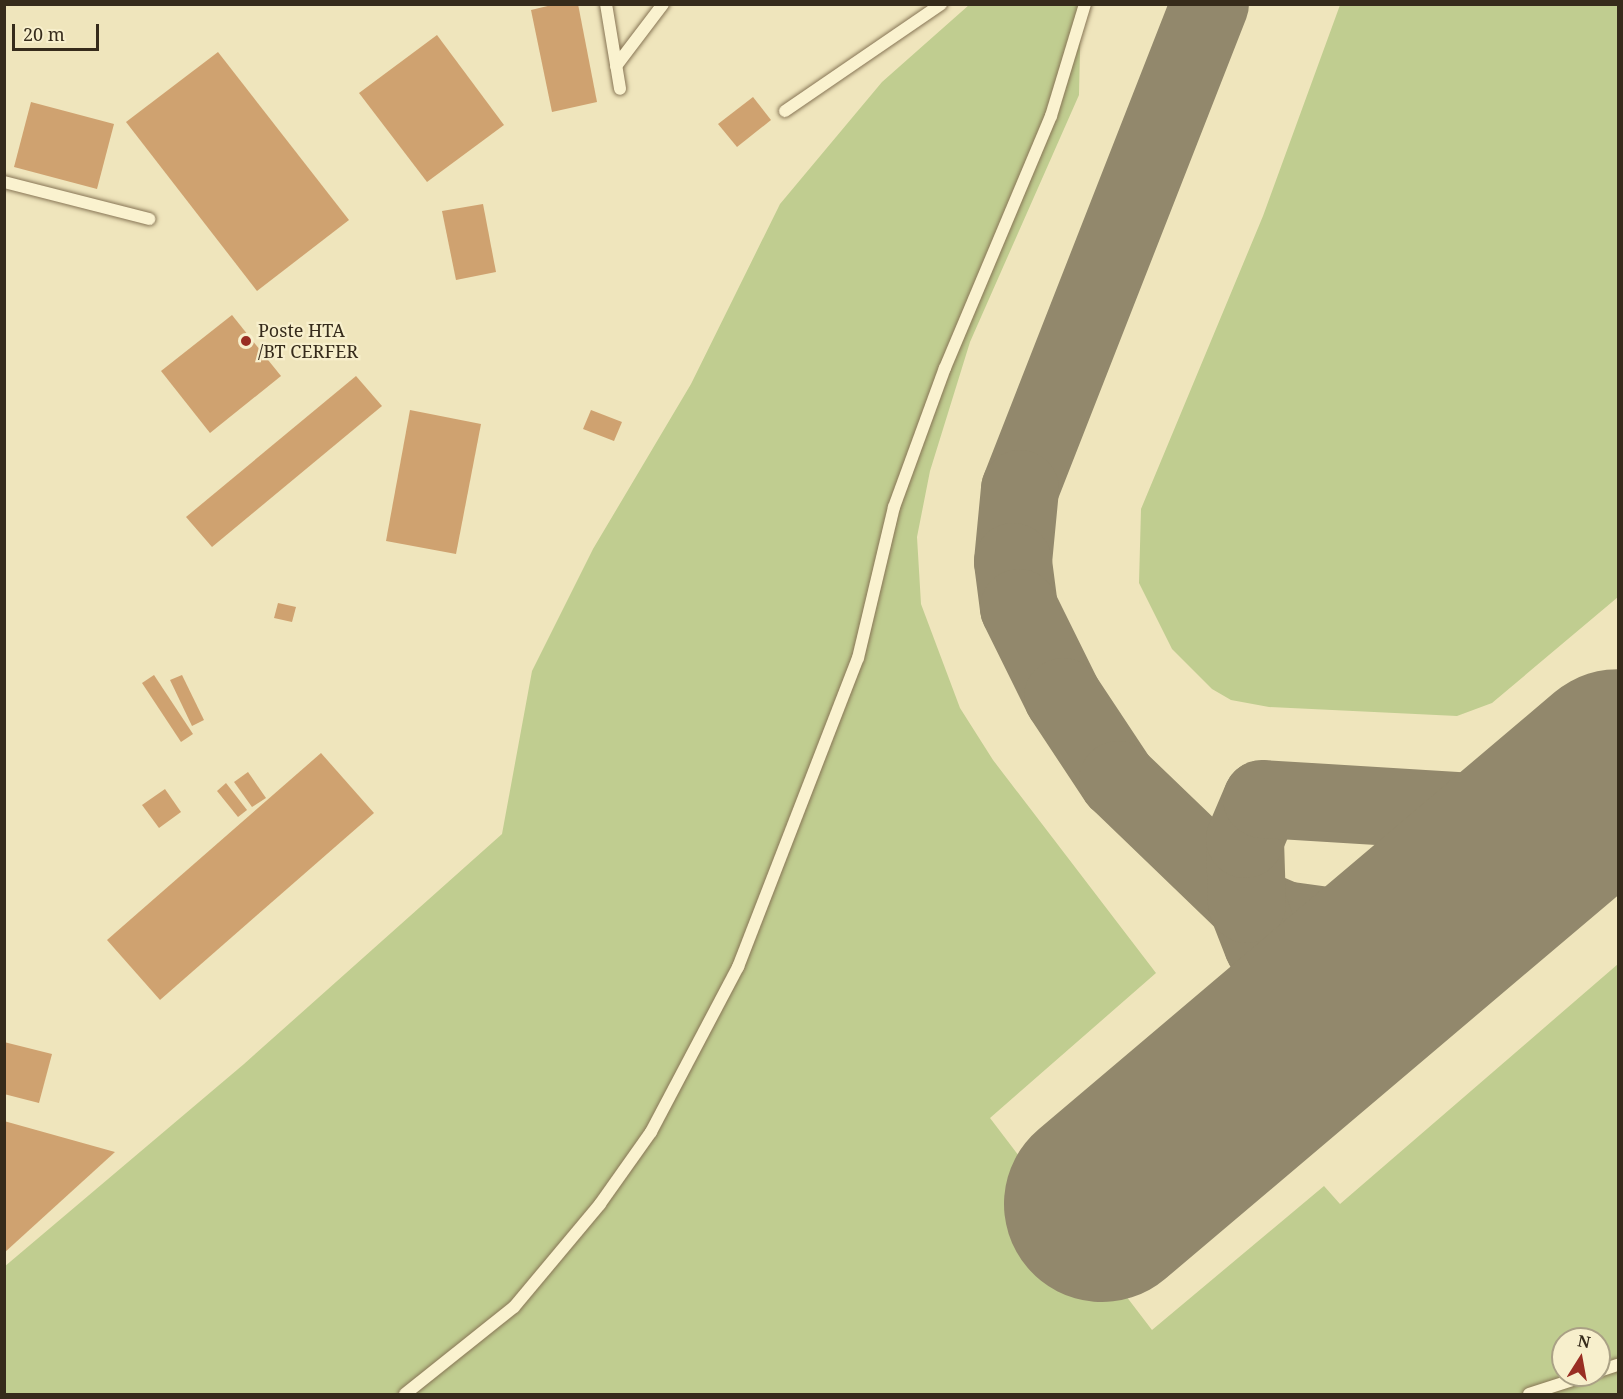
<!DOCTYPE html>
<html>
<head>
<meta charset="utf-8">
<style>
  body { margin:0 }
  #map { position:relative; width:1623px; height:1399px; overflow:hidden; background:#efe5bc; font-family:"Noto Serif",serif }
  div>[style] { position:absolute }
  [style*='--x'] { left:calc(var(--x)*1px); top:calc(var(--y)*1px); width:calc(var(--w)*1px); rotate:calc(var(--a)*1deg) }
  .green>* { inset:0; background:#c0cd90 }
  .taxiway>* { height:78px; margin:-39px; padding:0 39px; transform-origin:39px; border-radius:39px; background:#92886c }
  .runway>* { height:196px; margin:-98px; padding:0 98px; transform-origin:98px; border-radius:98px; background:#92886c }
  .building>* { inset:0; background:#cfa270 }
  .roads { filter:drop-shadow(0 0 2px #877555) drop-shadow(0 0 2px #877555) }
  .service>* { height:12px; margin:-6px; padding:0 6px; transform-origin:6px; border-radius:6px; background:#faf2cf }
  .dots>* { width:16px; height:16px; translate:-50% -50%; box-sizing:border-box; border:3px solid #f7efcc; border-radius:50% }
  span { translate:-50% -50%; white-space:nowrap; text-align:center; line-height:1.15; -webkit-text-stroke:4.5px #f7efcc; paint-order:stroke }
  .poi-label { font-size:18px; color:#362b1b }
  .left { translate:0 -50%; text-align:left }
  .frame { position:absolute; inset:0; border:6px solid #362b1b; pointer-events:none }
  .north { position:absolute; left:1551px; top:1327px; width:60px; height:60px; box-sizing:border-box; background:#f7efcc; border:2px solid #aaa185; border-radius:50%; rotate:11deg; font-size:16px; font-weight:700; line-height:24px; text-align:center; color:#362b1b }
  .north::after { content:''; display:block; margin:auto; width:21px; height:27px; background:#992e23; clip-path:polygon(50% 0,100% 100%,50% 72%,0 100%) }
  .scale { position:absolute; left:12px; top:24px; width:87px; height:27px; box-sizing:border-box; border:3px solid #362b1b; border-top:0; padding-left:8px; font-size:18px; line-height:21px; white-space:nowrap; color:#362b1b; -webkit-text-stroke:4px #f7efcc; paint-order:stroke }
</style>
</head>
<body>
<div id="map">
  <div class="green">
    <i style="clip-path:polygon(evenodd,969px 5px,1081px 5px,1079px 95px,970px 342px,930px 471px,917px 537px,921px 604px,960px 708px,993px 760px,1156px 973px,990px 1118px,1152px 1330px,1324px 1186px,1340px 1204px,1618px 964px,1618px 1394px,5px 1394px,4px 1267px,244px 1064px,502px 834px,532px 671px,593px 549px,691px 384px,780px 204px,882px 82px,969px 5px,1563px 1339px,1599px 1339px,1599px 1375px,1563px 1375px,1563px 1339px)"></i>
    <i style="clip-path:polygon(1340px 5px,1618px 5px,1618px 597px,1492px 703px,1457px 716px,1269px 707px,1231px 700px,1212px 689px,1172px 649px,1139px 583px,1141px 509px,1263px 216px)"></i>
  </div>
  <div class="taxiway">
    <i style="--x:1210;--y:4;--w:521;--a:111.39"></i>
    <i style="--x:1020;--y:489;--w:73;--a:95.5"></i>
    <i style="--x:1013;--y:562;--w:46;--a:82.6"></i>
    <i style="--x:1019;--y:608;--w:99;--a:63.7"></i>
    <i style="--x:1063;--y:697;--w:100;--a:56.5"></i>
    <i style="--x:1118;--y:780;--w:179;--a:43.9"></i>
    <i style="--x:1247;--y:904;--w:40;--a:23.4"></i>
    <i style="--x:1284;--y:920;--w:79;--a:8"></i>
    <i style="--x:1362;--y:931;--w:55;--a:-16.8"></i>
    <i style="--x:1415;--y:915;--w:71;--a:-25.1"></i>
    <i style="--x:1343;--y:1001;--w:27;--a:-170"></i>
    <i style="--x:1316;--y:996;--w:26;--a:-144"></i>
    <i style="--x:1295;--y:981;--w:48;--a:-131.6"></i>
    <i style="--x:1263;--y:945;--w:44;--a:-111.3"></i>
    <i style="--x:1247;--y:904;--w:65;--a:-91.8"></i>
    <i style="--x:1245;--y:839;--w:43;--a:-67"></i>
    <i style="--x:1262;--y:799;--w:247;--a:3.5"></i>
    <i style="--x:1509;--y:814;--w:103;--a:-20.4"></i>
  </div>
  <div class="runway">
    <i style="--x:1102;--y:1204;--w:676;--a:-40.26"></i>
  </div>
  <div class="building">
    <i style="clip-path:polygon(556px 4px,578px 4px,597px 102px,552px 112px,531px 10px)"></i>
    <i style="clip-path:polygon(437px 35px,504px 125px,427px 182px,359px 93px)"></i>
    <i style="clip-path:polygon(218px 52px,349px 220px,257px 291px,126px 122px)"></i>
    <i style="clip-path:polygon(753px 97px,771px 120px,737px 147px,718px 124px)"></i>
    <i style="clip-path:polygon(31px 102px,114px 124px,97px 189px,14px 167px)"></i>
    <i style="clip-path:polygon(483px 204px,496px 272px,456px 280px,442px 211px)"></i>
    <i style="clip-path:polygon(232px 315px,281px 376px,210px 433px,161px 371px)"></i>
    <i style="clip-path:polygon(356px 376px,382px 406px,212px 547px,186px 517px)"></i>
    <i style="clip-path:polygon(410px 410px,481px 424px,456px 554px,386px 541px)"></i>
    <i style="clip-path:polygon(591px 410px,622px 422px,614px 441px,583px 429px)"></i>
    <i style="clip-path:polygon(278px 603px,296px 607px,292px 622px,274px 618px)"></i>
    <i style="clip-path:polygon(154px 675px,193px 734px,181px 742px,142px 683px)"></i>
    <i style="clip-path:polygon(182px 675px,204px 720px,192px 726px,170px 680px)"></i>
    <i style="clip-path:polygon(321px 753px,374px 813px,160px 1000px,107px 940px)"></i>
    <i style="clip-path:polygon(248px 772px,266px 798px,252px 807px,234px 782px)"></i>
    <i style="clip-path:polygon(226px 783px,247px 810px,238px 817px,217px 791px)"></i>
    <i style="clip-path:polygon(165px 789px,181px 812px,159px 828px,142px 805px)"></i>
    <i style="clip-path:polygon(4px 1042px,52px 1054px,39px 1103px,4px 1094px)"></i>
    <i style="clip-path:polygon(4px 1121px,115px 1152px,4px 1253px)"></i>
  </div>
  <div class="roads">
    <div class="service">
      <i style="--x:606;--y:4;--w:86;--a:80.6"></i>
      <i style="--x:616;--y:66;--w:78;--a:-52.8"></i>
      <i style="--x:785;--y:111;--w:189;--a:-34.4"></i>
      <i style="--x:4;--y:182;--w:150;--a:14.3"></i>
      <i style="--x:1599;--y:1371;--w:20;--a:-18"></i>
      <i style="--x:405;--y:1394;--w:139;--a:-38.6"></i>
      <i style="--x:514;--y:1307;--w:134;--a:-50.1"></i>
      <i style="--x:600;--y:1204;--w:88;--a:-54.7"></i>
      <i style="--x:651;--y:1132;--w:187;--a:-62.2"></i>
      <i style="--x:738;--y:967;--w:331;--a:-68.8"></i>
      <i style="--x:858;--y:658;--w:155;--a:-76.6"></i>
      <i style="--x:894;--y:507;--w:148;--a:-69.9"></i>
      <i style="--x:945;--y:368;--w:273;--a:-67.2"></i>
      <i style="--x:1051;--y:116;--w:117;--a:-73.1"></i>
      <i style="--x:1529;--y:1394;--w:62;--a:-17.9"></i>
    </div>
  </div>
  <div class="dots">
    <i style="left:246px;top:341px;background:#992e23"></i>
  </div>
  <div class="poi-label">
    <span class="left" style="left:258px;top:341px">Poste HTA<br>/BT CERFER</span>
  </div>
  <div class="frame"></div>
  <div class="north">N</div>
  <div class="scale">20 m</div>
</div>
</body>
</html>
